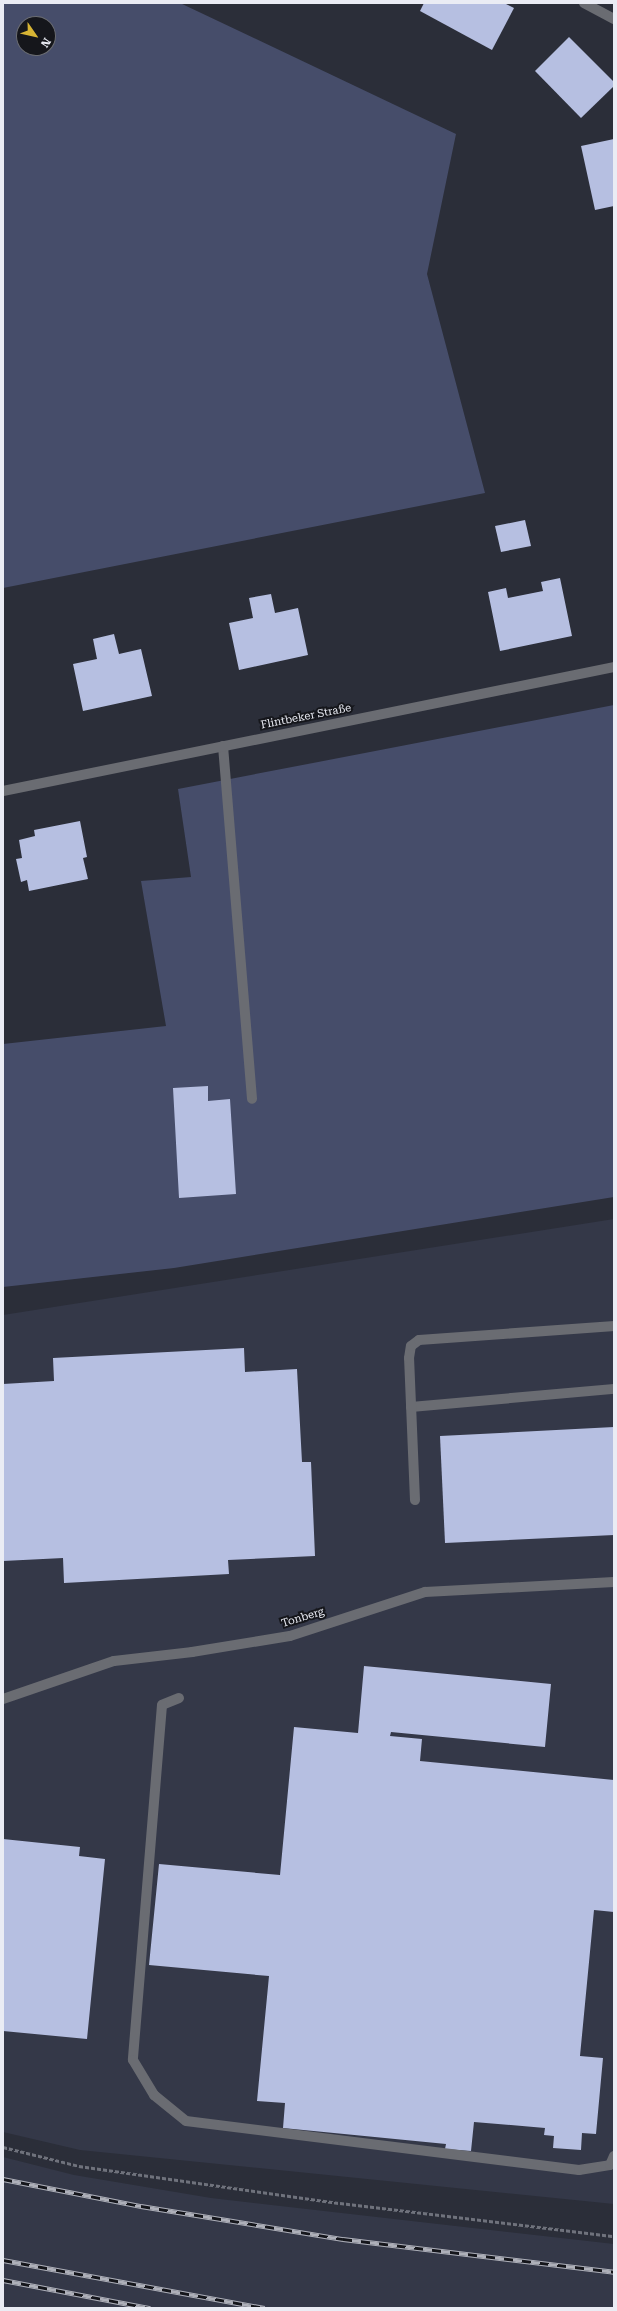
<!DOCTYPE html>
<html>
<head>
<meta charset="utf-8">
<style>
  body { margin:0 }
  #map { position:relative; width:617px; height:2311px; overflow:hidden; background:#2b2e39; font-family:"Roboto Serif",serif }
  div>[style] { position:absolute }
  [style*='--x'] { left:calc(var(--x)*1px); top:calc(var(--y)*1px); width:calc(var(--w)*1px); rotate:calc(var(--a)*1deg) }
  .built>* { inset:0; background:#343848 }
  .green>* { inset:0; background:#464d6a }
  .building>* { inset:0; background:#b6bfe1 }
  .path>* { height:2.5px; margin-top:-1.25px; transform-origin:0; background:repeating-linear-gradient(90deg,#6f727c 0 4px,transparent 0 6px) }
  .service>* { height:10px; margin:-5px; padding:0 5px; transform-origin:5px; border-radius:5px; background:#6a6c72 }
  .minor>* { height:10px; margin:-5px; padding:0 5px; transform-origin:5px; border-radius:5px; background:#6a6c72 }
  .rail>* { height:4.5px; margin-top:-2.25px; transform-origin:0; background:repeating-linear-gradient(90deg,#15161b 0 9px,#aeb0b9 0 18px); box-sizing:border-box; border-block:1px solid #aeb0b9 }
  span { translate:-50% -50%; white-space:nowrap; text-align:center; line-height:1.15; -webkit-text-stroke:4px #15161b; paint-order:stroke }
  .street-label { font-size:11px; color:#eaecf4 }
  .frame { position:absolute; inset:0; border:4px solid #eaecf4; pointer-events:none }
  .north { position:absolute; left:16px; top:16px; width:40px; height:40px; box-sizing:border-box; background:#15161b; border:1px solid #6a6c72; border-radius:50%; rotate:124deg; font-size:11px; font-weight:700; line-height:16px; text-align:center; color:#eaecf4 }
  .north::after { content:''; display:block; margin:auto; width:14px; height:18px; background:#d7b434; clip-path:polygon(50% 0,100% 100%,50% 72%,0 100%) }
</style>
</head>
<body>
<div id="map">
  <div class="built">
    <i style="clip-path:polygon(614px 1219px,614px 2204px,80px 2150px,3px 2132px,3px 1315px)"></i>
    <i style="clip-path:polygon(3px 2157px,74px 2175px,211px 2198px,614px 2244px,614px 2308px,3px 2308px)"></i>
  </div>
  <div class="green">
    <i style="clip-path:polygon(evenodd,3px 3px,180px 3px,456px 134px,427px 274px,485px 493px,3px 588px,3px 3px,24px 24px,48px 24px,48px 48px,24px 48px,24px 24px)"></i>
    <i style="clip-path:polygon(614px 705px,614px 1197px,174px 1268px,3px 1287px,3px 1044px,166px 1026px,141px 881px,191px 877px,178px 789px)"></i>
  </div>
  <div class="building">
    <i style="clip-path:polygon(424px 3px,504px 3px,514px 8px,492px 50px,420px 11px)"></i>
    <i style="clip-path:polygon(569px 37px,614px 82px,614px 86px,581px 118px,535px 71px)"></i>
    <i style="clip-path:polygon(614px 139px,614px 206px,595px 210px,581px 146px)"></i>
    <i style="clip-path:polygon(525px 520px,531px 546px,501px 552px,495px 526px)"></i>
    <i style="clip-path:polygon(560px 578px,572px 636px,500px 651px,488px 592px,506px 588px,508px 598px,543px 591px,541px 582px)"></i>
    <i style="clip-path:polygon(271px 594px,275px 613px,298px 608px,308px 655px,239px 670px,229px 623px,253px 618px,249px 598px)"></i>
    <i style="clip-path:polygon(114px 634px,119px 654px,141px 649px,152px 696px,83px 711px,73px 664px,97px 659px,93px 639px)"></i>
    <i style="clip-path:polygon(80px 821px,87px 857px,83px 858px,88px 879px,29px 891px,27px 880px,21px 882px,16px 859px,22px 858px,19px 840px,35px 836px,34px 830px)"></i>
    <i style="clip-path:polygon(208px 1086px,208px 1101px,230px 1099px,236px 1194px,179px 1198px,173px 1088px)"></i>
    <i style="clip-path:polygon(244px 1348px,245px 1372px,297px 1369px,302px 1462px,311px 1462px,315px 1556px,228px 1560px,229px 1574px,64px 1583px,63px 1558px,3px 1561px,3px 1384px,54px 1381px,53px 1358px)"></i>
    <i style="clip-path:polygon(614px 1427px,614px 1535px,445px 1543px,440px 1436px)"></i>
    <i style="clip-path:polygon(364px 1666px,551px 1684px,545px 1747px,391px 1732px,390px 1736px,422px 1739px,420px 1761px,614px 1780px,614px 1912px,594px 1910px,580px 2056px,603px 2058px,596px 2134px,582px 2133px,581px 2150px,553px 2148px,554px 2136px,544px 2135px,545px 2128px,474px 2122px,471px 2151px,445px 2149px,446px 2144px,283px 2128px,285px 2103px,257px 2101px,269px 1976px,149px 1965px,159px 1864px,280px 1875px,294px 1727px,358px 1733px)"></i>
    <i style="clip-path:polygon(3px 1839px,80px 1847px,79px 1856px,105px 1859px,87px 2039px,3px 2031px)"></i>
  </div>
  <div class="path">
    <i style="--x:3;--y:2147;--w:78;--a:14"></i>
    <i style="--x:79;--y:2166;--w:264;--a:8.1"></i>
    <i style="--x:340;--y:2203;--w:276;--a:6.9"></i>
  </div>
  <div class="service">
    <i style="--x:223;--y:746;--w:354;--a:85.3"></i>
    <i style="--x:411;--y:1407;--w:204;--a:-5.1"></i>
    <i style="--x:415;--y:1500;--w:142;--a:-92.4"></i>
    <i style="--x:409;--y:1358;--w:12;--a:-81"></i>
    <i style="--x:411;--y:1346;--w:10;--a:-37"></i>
    <i style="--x:419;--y:1340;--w:196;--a:-4.1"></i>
    <i style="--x:179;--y:1698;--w:18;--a:158"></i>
    <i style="--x:162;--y:1705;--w:356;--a:94.7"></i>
    <i style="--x:133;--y:2060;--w:41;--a:59"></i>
    <i style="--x:154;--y:2095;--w:41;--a:39.1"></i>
    <i style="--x:186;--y:2121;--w:396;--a:7.1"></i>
    <i style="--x:579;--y:2170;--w:31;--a:-9"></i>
    <i style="--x:610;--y:2165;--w:10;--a:-66"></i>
  </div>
  <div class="minor">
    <i style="--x:584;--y:3;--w:34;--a:28"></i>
    <i style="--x:3;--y:791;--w:623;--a:-11.47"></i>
    <i style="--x:3;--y:1699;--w:117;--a:-18.9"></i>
    <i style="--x:114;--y:1661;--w:79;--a:-6.6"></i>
    <i style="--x:192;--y:1652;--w:99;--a:-9.3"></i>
    <i style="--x:290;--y:1636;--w:142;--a:-18.1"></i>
    <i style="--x:425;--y:1592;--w:189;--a:-3"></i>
  </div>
  <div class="rail">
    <i style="--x:3;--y:2179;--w:141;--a:11.1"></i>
    <i style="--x:141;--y:2206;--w:205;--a:9.3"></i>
    <i style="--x:343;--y:2239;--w:273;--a:6.9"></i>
    <i style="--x:3;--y:2260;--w:266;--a:10.4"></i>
    <i style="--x:3;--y:2280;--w:150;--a:10.8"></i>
  </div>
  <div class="street-label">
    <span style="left:306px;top:717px;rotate:-11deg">Flintbeker Straße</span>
    <span style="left:303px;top:1618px;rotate:-17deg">Tonberg</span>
  </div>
  <div class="frame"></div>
  <div class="north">N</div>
</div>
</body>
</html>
